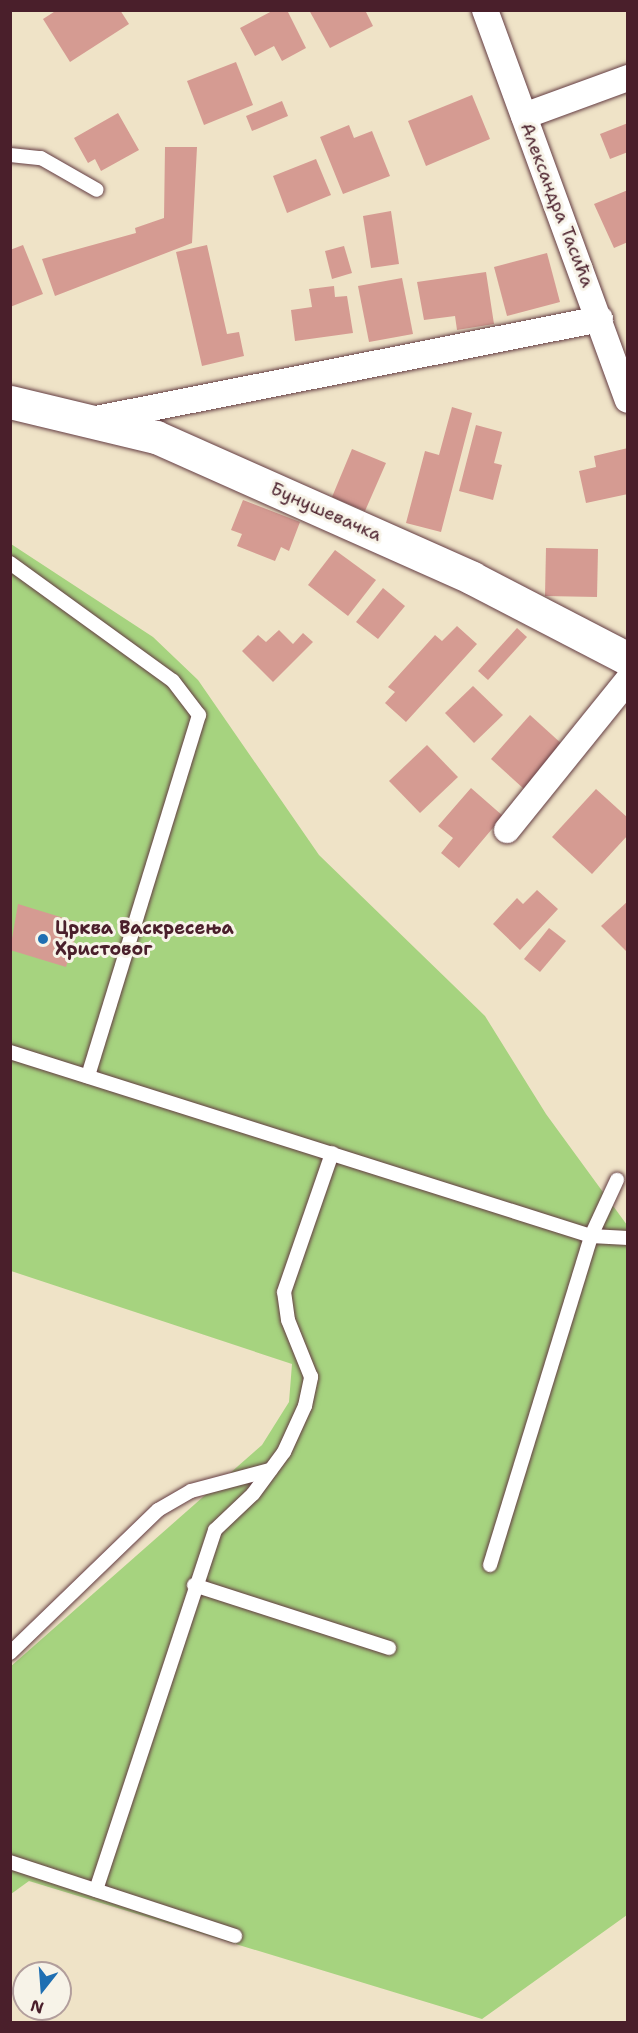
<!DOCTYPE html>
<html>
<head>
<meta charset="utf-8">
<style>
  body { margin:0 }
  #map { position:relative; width:638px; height:2033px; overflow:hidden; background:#efe3c7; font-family:"Shantell Sans",sans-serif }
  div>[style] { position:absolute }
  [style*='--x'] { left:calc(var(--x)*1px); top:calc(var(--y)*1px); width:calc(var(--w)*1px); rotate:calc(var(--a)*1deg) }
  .green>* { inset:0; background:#a6d37f }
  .building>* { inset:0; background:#d59b92 }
  .roads { filter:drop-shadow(0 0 2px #633c42) drop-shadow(0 0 2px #633c42) }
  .service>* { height:14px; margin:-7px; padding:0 7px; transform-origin:7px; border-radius:7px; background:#fff }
  .minor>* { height:26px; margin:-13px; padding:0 13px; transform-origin:13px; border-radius:13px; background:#fff }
  .tertiary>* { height:33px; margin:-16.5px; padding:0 16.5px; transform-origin:16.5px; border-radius:16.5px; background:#fff }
  .dots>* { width:16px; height:16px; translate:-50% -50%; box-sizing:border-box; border:3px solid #f7f3e8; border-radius:50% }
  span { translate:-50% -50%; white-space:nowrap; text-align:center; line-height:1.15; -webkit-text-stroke:6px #f7f3e8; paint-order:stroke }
  .street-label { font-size:18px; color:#4a1f2b }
  .poi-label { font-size:18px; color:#4a1f2b; font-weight:700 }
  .left { translate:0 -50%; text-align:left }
  .frame { position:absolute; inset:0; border:12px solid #4a1f2b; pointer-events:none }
  .north { position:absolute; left:12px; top:1961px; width:60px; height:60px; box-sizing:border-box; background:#f7f3e8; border:2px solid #b29e9c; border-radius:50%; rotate:197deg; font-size:16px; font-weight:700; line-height:24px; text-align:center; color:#4a1f2b }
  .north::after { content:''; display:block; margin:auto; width:21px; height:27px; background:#1f6fb2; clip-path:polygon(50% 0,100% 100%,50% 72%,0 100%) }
</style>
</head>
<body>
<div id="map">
  <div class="green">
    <i style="clip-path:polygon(11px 544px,153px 637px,198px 680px,319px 855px,485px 1016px,546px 1114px,627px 1225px,627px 1915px,482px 2019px,29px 1881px,11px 1894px,10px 1667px,262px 1445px,289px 1402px,292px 1364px,11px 1271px)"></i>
  </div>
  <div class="building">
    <i style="clip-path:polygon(57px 10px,120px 10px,129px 24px,70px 62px,43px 19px)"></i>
    <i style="clip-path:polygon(274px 10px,287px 10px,306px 48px,282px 61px,274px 46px,255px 56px,240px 28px)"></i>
    <i style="clip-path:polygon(309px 10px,365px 10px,373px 26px,330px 48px)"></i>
    <i style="clip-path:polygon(236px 62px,253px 105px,204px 125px,187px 81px)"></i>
    <i style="clip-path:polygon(472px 95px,490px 139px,426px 166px,408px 121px)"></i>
    <i style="clip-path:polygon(282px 101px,288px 116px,252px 131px,246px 116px)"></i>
    <i style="clip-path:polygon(118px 113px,139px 150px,101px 171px,95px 159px,88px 163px,74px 138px)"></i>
    <i style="clip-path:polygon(628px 123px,628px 152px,610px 159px,600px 134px)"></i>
    <i style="clip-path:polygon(349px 125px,354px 138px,372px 131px,390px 176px,343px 194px,320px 137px)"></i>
    <i style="clip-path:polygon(165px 147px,197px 147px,192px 243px,55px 296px,42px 259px,136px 233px,135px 228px,164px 218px)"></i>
    <i style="clip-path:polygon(316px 159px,331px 195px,287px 213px,273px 176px)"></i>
    <i style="clip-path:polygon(628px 190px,628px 242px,614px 248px,594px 204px)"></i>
    <i style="clip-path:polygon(391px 211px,399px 264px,371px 268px,363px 216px)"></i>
    <i style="clip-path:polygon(23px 245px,43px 294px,10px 307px,10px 250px)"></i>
    <i style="clip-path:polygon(207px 245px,227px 334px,239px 332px,244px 356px,202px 366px,176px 252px)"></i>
    <i style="clip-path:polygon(344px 246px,352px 273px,332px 279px,325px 251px)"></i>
    <i style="clip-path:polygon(547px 253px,560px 302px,507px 316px,494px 267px)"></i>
    <i style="clip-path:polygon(486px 272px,494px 324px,457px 330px,455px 316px,424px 320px,417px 282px)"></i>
    <i style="clip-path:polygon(402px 278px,413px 334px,369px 342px,358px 286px)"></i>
    <i style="clip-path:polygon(334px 286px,335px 297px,347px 296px,353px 333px,295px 341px,291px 310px,312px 307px,309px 289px)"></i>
    <i style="clip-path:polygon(452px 407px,472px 413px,441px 532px,406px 523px,425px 451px,439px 455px)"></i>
    <i style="clip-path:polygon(476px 425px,502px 432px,494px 463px,502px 465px,493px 500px,459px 491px)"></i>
    <i style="clip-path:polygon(628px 448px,628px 494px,586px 503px,579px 471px,596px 467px,594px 456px)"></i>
    <i style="clip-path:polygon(352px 449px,386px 463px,365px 511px,332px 497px)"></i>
    <i style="clip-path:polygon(243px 500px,300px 522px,289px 551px,281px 547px,275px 561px,237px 546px,242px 534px,231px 530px)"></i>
    <i style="clip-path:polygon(546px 548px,598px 549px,597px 597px,545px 596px)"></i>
    <i style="clip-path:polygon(335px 550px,376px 580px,348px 616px,308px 585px)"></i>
    <i style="clip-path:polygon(383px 588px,405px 606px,378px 639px,356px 622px)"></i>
    <i style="clip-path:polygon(457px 626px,477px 644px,406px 722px,385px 703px,395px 692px,388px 687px,435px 635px,442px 641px)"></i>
    <i style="clip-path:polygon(517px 628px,527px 637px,488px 680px,478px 671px)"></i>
    <i style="clip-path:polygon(279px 630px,293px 644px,303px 633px,313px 642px,273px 682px,242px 651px,258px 635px,266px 642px)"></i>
    <i style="clip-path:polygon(473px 686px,503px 715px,474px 743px,445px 713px)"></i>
    <i style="clip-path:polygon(530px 715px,563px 745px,524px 789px,491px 759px)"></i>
    <i style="clip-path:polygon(427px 745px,458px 777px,420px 813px,389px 781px)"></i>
    <i style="clip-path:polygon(471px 788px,503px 816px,459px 868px,441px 853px,453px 838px,438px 826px)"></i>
    <i style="clip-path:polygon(596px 789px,628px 818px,628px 835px,592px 874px,552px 837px)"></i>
    <i style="clip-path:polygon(537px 890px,558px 909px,520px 950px,493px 924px,517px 898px,523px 904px)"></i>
    <i style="clip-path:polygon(628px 901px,628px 953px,601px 926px)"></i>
    <i style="clip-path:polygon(18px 904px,80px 923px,66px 967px,10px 950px)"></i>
    <i style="clip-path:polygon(549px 928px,566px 941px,540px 972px,524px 959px)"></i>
  </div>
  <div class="roads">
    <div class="service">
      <i style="--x:10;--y:155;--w:31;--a:6"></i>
      <i style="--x:41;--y:158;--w:64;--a:29.7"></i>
      <i style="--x:10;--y:563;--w:201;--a:35.9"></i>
      <i style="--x:173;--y:681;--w:43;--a:52.6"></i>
      <i style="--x:199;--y:715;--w:378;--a:107.1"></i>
      <i style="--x:10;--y:1052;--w:609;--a:17.57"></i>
      <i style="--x:591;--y:1236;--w:37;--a:3"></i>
      <i style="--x:490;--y:1565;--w:344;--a:-72.9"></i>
      <i style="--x:591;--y:1236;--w:62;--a:-65.1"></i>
      <i style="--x:194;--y:1585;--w:205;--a:17.9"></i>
      <i style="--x:10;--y:1653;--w:206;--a:-44"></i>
      <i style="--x:158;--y:1510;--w:38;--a:-30"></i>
      <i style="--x:191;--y:1491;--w:82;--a:-14.9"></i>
      <i style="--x:10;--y:1862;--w:237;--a:18.2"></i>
      <i style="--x:96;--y:1890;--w:379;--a:-71.7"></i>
      <i style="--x:215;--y:1530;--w:52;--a:-43.5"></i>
      <i style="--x:253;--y:1494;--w:52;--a:-53.6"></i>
      <i style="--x:284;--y:1452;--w:51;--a:-65.5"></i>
      <i style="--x:305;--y:1406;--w:30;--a:-78"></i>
      <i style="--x:311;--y:1377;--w:61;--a:-112"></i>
      <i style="--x:288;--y:1320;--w:28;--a:-98"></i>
      <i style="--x:284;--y:1292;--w:147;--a:-70.9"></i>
    </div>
    <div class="minor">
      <i style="--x:485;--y:10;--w:415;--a:69.9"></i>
      <i style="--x:524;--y:116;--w:111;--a:-20.1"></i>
      <i style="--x:91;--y:420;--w:519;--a:-11.22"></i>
      <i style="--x:507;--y:830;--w:193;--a:-51.1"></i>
    </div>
    <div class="tertiary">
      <i style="--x:10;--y:402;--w:150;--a:13.5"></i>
      <i style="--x:156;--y:437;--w:346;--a:24"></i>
      <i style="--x:472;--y:578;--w:176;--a:27.4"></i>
    </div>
  </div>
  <div class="dots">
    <i style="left:43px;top:939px;background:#1f6fb2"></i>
  </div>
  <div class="street-label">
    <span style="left:557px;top:205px;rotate:69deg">Александра Тасића</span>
    <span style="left:326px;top:512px;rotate:24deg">Бунушевачка</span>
  </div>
  <div class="poi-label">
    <span class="left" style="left:55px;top:939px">Црква Васкресења<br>Христовог</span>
  </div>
  <div class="frame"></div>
  <div class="north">N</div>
</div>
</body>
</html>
